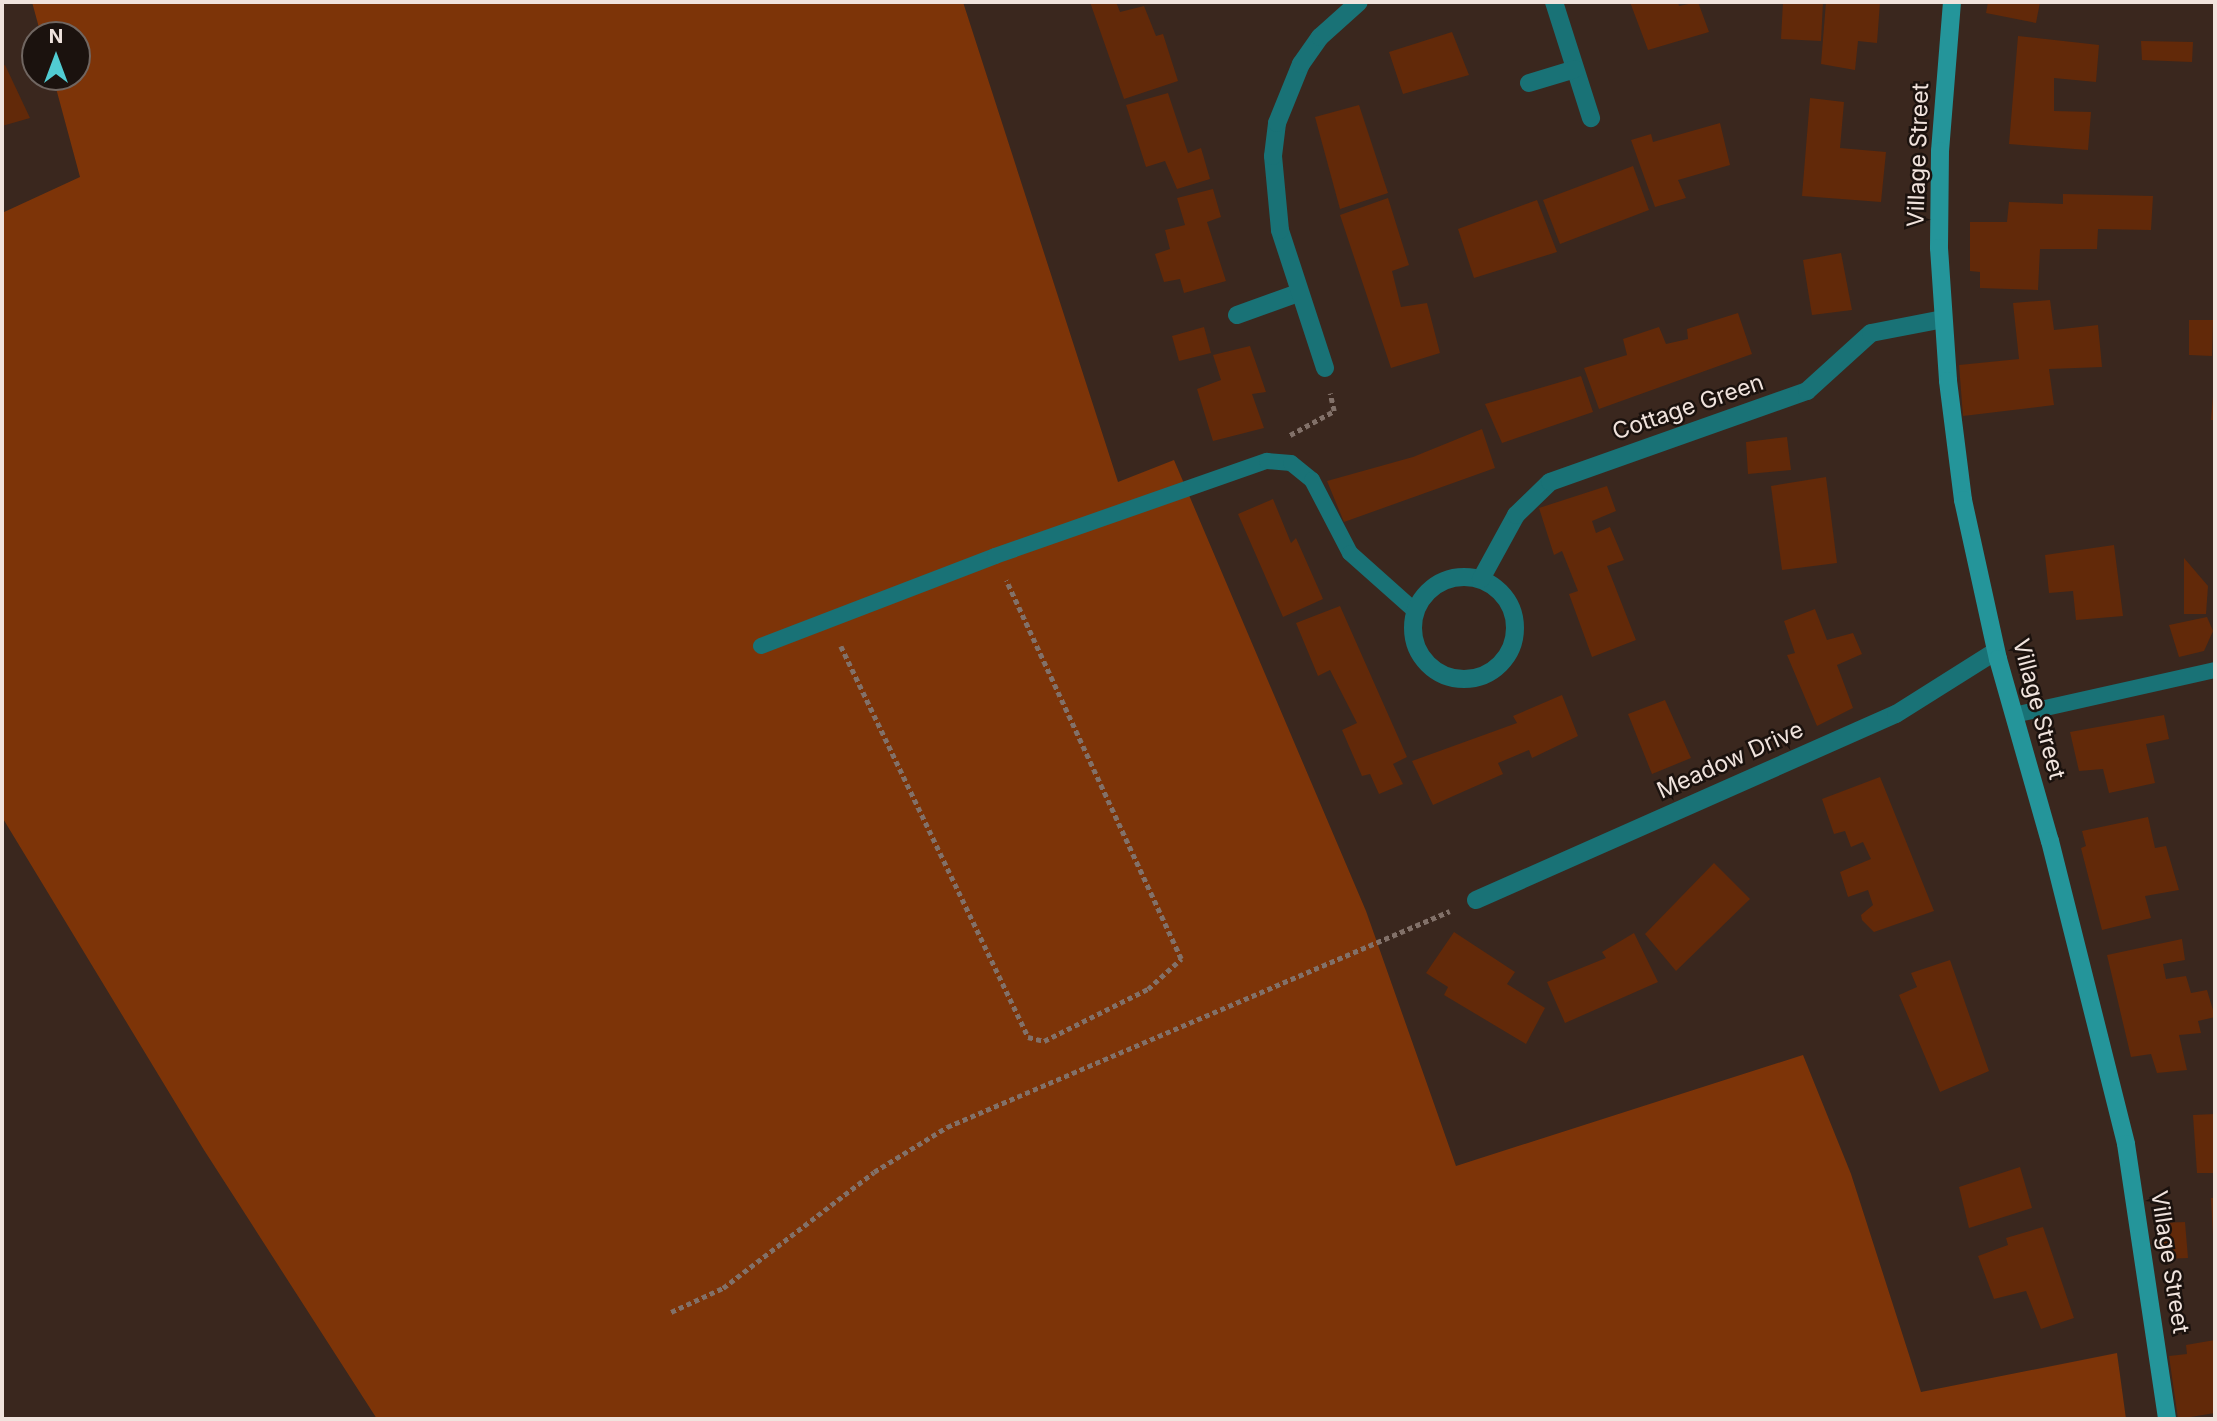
<!DOCTYPE html>
<html>
<head>
<meta charset="utf-8">
<style>
  body { margin:0 }
  #map { position:relative; width:2217px; height:1421px; overflow:hidden; background:#3a271e; font-family:Inter,sans-serif }
  div>[style] { position:absolute }
  [style*='--x'] { left:calc(var(--x)*1px); top:calc(var(--y)*1px); width:calc(var(--w)*1px); rotate:calc(var(--a)*1deg) }
  .green>* { inset:0; background:#7d3408 }
  .building>* { inset:0; background:#622909 }
  .path>* { height:4.5px; margin-top:-2.25px; transform-origin:0; background:repeating-linear-gradient(90deg,#827169 0 5px,transparent 0 8.5px) }
  .lane>* { height:16px; margin:-8px; padding:0 8px; transform-origin:8px; border-radius:8px; background:#197276 }
  .street>* { height:18px; margin:-9px; padding:0 9px; transform-origin:9px; border-radius:9px; background:#197276 }
  .street>.ring { margin:-9px; padding:0; box-sizing:content-box; background:none; border:18px solid #197276; border-radius:50% }
  .secondary>* { height:18px; margin:-9px; padding:0 9px; transform-origin:9px; border-radius:9px; background:#24959a }
  span { translate:-50% -50%; white-space:nowrap; text-align:center; line-height:1.15; -webkit-text-stroke:5px #1b120e; paint-order:stroke }
  .street-label { font-size:23px; color:#f0e3dd }
  .frame { position:absolute; inset:0; border:4px solid #f0e3dd; pointer-events:none }
  .north { position:absolute; left:21px; top:21px; width:70px; height:70px; box-sizing:border-box; background:#1b120e; border:2px solid #706661; border-radius:50%; rotate:0deg; font-size:19px; font-weight:700; line-height:28px; text-align:center; color:#f0e3dd }
  .north::after { content:''; display:block; margin:auto; width:24px; height:32px; background:#51ccd2; clip-path:polygon(50% 0,100% 100%,50% 72%,0 100%) }
</style>
</head>
<body>
<div id="map">
  <div class="green">
    <i style="clip-path:polygon(32px 2px,963px 2px,1118px 482px,1174px 460px,1366px 911px,1456px 1166px,1803px 1055px,1851px 1174px,1921px 1392px,2117px 1353px,2126px 1419px,377px 1419px,204px 1150px,2px 817px,2px 213px,80px 177px,53px 77px,77px 77px,77px 35px,41px 35px)"></i>
  </div>
  <div class="building">
    <i style="clip-path:polygon(1090px 2px,1116px 2px,1120px 12px,1144px 6px,1156px 36px,1163px 34px,1178px 81px,1124px 99px)"></i>
    <i style="clip-path:polygon(1630px 2px,1678px 2px,1679px 6px,1698px 2px,1709px 32px,1648px 50px)"></i>
    <i style="clip-path:polygon(1783px 2px,1823px 2px,1821px 41px,1781px 39px)"></i>
    <i style="clip-path:polygon(1826px 2px,1880px 2px,1877px 43px,1858px 41px,1855px 70px,1821px 64px)"></i>
    <i style="clip-path:polygon(1988px 2px,2040px 2px,2036px 23px,1986px 13px)"></i>
    <i style="clip-path:polygon(1452px 32px,1469px 75px,1403px 94px,1389px 52px)"></i>
    <i style="clip-path:polygon(2018px 36px,2099px 45px,2096px 82px,2054px 78px,2054px 111px,2091px 112px,2088px 150px,2009px 144px)"></i>
    <i style="clip-path:polygon(2141px 41px,2193px 42px,2192px 62px,2142px 60px)"></i>
    <i style="clip-path:polygon(5px 65px,30px 118px,2px 126px,2px 66px)"></i>
    <i style="clip-path:polygon(1168px 93px,1188px 153px,1201px 148px,1210px 179px,1177px 189px,1165px 161px,1146px 167px,1126px 105px)"></i>
    <i style="clip-path:polygon(1810px 98px,1844px 102px,1840px 148px,1886px 152px,1881px 202px,1802px 196px)"></i>
    <i style="clip-path:polygon(1359px 105px,1388px 193px,1340px 209px,1315px 117px)"></i>
    <i style="clip-path:polygon(1720px 123px,1730px 165px,1678px 180px,1686px 198px,1655px 207px,1631px 140px,1651px 134px,1653px 142px)"></i>
    <i style="clip-path:polygon(1633px 166px,1649px 210px,1560px 244px,1543px 200px)"></i>
    <i style="clip-path:polygon(1213px 189px,1221px 217px,1207px 222px,1226px 281px,1184px 293px,1180px 279px,1164px 282px,1155px 254px,1170px 249px,1165px 230px,1185px 225px,1177px 198px)"></i>
    <i style="clip-path:polygon(2063px 194px,2153px 196px,2151px 230px,2098px 229px,2097px 249px,2040px 249px,2038px 290px,1980px 288px,1980px 272px,1970px 271px,1970px 222px,2007px 222px,2009px 202px,2063px 204px)"></i>
    <i style="clip-path:polygon(1388px 198px,1409px 265px,1392px 271px,1401px 307px,1427px 303px,1440px 353px,1391px 368px,1340px 215px)"></i>
    <i style="clip-path:polygon(1537px 200px,1557px 252px,1474px 278px,1458px 229px)"></i>
    <i style="clip-path:polygon(1841px 253px,1852px 310px,1812px 315px,1803px 260px)"></i>
    <i style="clip-path:polygon(2050px 300px,2054px 330px,2098px 325px,2102px 367px,2049px 369px,2054px 405px,1963px 416px,1959px 365px,2019px 359px,2013px 303px)"></i>
    <i style="clip-path:polygon(1738px 313px,1752px 354px,1599px 409px,1584px 368px,1627px 355px,1623px 339px,1659px 327px,1666px 344px,1688px 339px,1687px 329px)"></i>
    <i style="clip-path:polygon(2189px 320px,2213px 320px,2212px 356px,2189px 355px)"></i>
    <i style="clip-path:polygon(1204px 327px,1211px 353px,1179px 361px,1172px 336px)"></i>
    <i style="clip-path:polygon(1250px 346px,1266px 392px,1252px 394px,1264px 428px,1213px 441px,1197px 389px,1221px 380px,1213px 355px)"></i>
    <i style="clip-path:polygon(1581px 376px,1593px 412px,1502px 443px,1485px 404px)"></i>
    <i style="clip-path:polygon(2213px 396px,2215px 396px,2215px 420px,2211px 420px)"></i>
    <i style="clip-path:polygon(1482px 429px,1495px 468px,1344px 522px,1327px 481px,1413px 457px)"></i>
    <i style="clip-path:polygon(1787px 437px,1791px 470px,1748px 474px,1746px 442px)"></i>
    <i style="clip-path:polygon(1826px 477px,1837px 563px,1782px 570px,1771px 486px)"></i>
    <i style="clip-path:polygon(1607px 486px,1616px 511px,1592px 521px,1596px 533px,1610px 527px,1624px 560px,1607px 566px,1636px 640px,1592px 657px,1569px 594px,1578px 591px,1562px 551px,1554px 555px,1539px 508px)"></i>
    <i style="clip-path:polygon(1273px 499px,1291px 543px,1296px 538px,1323px 599px,1283px 617px,1238px 514px)"></i>
    <i style="clip-path:polygon(2114px 545px,2123px 616px,2076px 620px,2073px 591px,2049px 593px,2045px 555px)"></i>
    <i style="clip-path:polygon(2184px 558px,2208px 586px,2206px 614px,2184px 614px)"></i>
    <i style="clip-path:polygon(1340px 606px,1407px 757px,1393px 764px,1403px 784px,1379px 794px,1370px 774px,1362px 776px,1342px 730px,1357px 723px,1330px 670px,1318px 676px,1296px 623px)"></i>
    <i style="clip-path:polygon(1815px 609px,1827px 640px,1853px 633px,1862px 654px,1837px 665px,1853px 708px,1817px 726px,1787px 655px,1795px 653px,1784px 621px)"></i>
    <i style="clip-path:polygon(2207px 617px,2213px 631px,2204px 651px,2179px 657px,2169px 625px)"></i>
    <i style="clip-path:polygon(1562px 695px,1578px 736px,1532px 758px,1529px 750px,1498px 763px,1503px 774px,1433px 805px,1412px 761px,1517px 723px,1513px 716px)"></i>
    <i style="clip-path:polygon(1665px 700px,1691px 758px,1652px 774px,1628px 714px)"></i>
    <i style="clip-path:polygon(2164px 715px,2169px 739px,2146px 744px,2155px 783px,2109px 793px,2103px 769px,2079px 771px,2070px 732px)"></i>
    <i style="clip-path:polygon(1880px 777px,1934px 911px,1874px 932px,1862px 920px,1861px 915px,1873px 905px,1868px 890px,1848px 897px,1840px 872px,1871px 859px,1863px 842px,1851px 847px,1845px 831px,1834px 834px,1822px 799px)"></i>
    <i style="clip-path:polygon(2148px 817px,2155px 848px,2166px 846px,2179px 890px,2145px 896px,2151px 918px,2102px 930px,2081px 848px,2086px 846px,2082px 831px)"></i>
    <i style="clip-path:polygon(1714px 863px,1750px 899px,1676px 971px,1645px 934px)"></i>
    <i style="clip-path:polygon(1454px 932px,1515px 972px,1507px 984px,1545px 1008px,1526px 1044px,1444px 995px,1448px 987px,1426px 973px)"></i>
    <i style="clip-path:polygon(1634px 933px,1658px 982px,1565px 1023px,1547px 982px,1606px 958px,1602px 952px)"></i>
    <i style="clip-path:polygon(2182px 939px,2185px 960px,2163px 964px,2166px 979px,2186px 976px,2191px 993px,2207px 990px,2215px 1017px,2198px 1021px,2201px 1033px,2179px 1035px,2187px 1070px,2157px 1073px,2151px 1054px,2131px 1057px,2107px 955px)"></i>
    <i style="clip-path:polygon(1950px 960px,1989px 1071px,1940px 1092px,1899px 995px,1917px 987px,1911px 973px)"></i>
    <i style="clip-path:polygon(2215px 1114px,2215px 1173px,2197px 1173px,2193px 1115px)"></i>
    <i style="clip-path:polygon(2020px 1167px,2032px 1208px,1969px 1228px,1959px 1187px)"></i>
    <i style="clip-path:polygon(2211px 1198px,2215px 1198px,2215px 1235px,2213px 1235px)"></i>
    <i style="clip-path:polygon(2185px 1222px,2188px 1258px,2164px 1259px,2162px 1223px)"></i>
    <i style="clip-path:polygon(2043px 1227px,2074px 1318px,2041px 1329px,2026px 1291px,1994px 1299px,1978px 1256px,2008px 1245px,2006px 1238px)"></i>
    <i style="clip-path:polygon(2215px 1340px,2215px 1413px,2178px 1419px,2169px 1356px,2187px 1354px,2186px 1345px)"></i>
  </div>
  <div class="path">
    <i style="--x:1290;--y:435;--w:50;--a:-28.6"></i>
    <i style="--x:1334;--y:411;--w:18;--a:-103"></i>
    <i style="--x:841;--y:646;--w:433;--a:64.4"></i>
    <i style="--x:1028;--y:1037;--w:16;--a:14"></i>
    <i style="--x:1044;--y:1041;--w:116;--a:-26.6"></i>
    <i style="--x:1148;--y:989;--w:45;--a:-42.3"></i>
    <i style="--x:1181;--y:959;--w:417;--a:-114.8"></i>
    <i style="--x:671;--y:1312;--w:57;--a:-24.8"></i>
    <i style="--x:723;--y:1288;--w:190;--a:-37.5"></i>
    <i style="--x:874;--y:1172;--w:86;--a:-31.7"></i>
    <i style="--x:947;--y:1127;--w:547;--a:-23.24"></i>
  </div>
  <div class="lane">
    <i style="--x:761;--y:646;--w:251;--a:-21"></i>
    <i style="--x:995;--y:556;--w:288;--a:-19.3"></i>
    <i style="--x:1267;--y:461;--w:24;--a:5"></i>
    <i style="--x:1291;--y:463;--w:27;--a:39"></i>
    <i style="--x:1312;--y:480;--w:82;--a:62.5"></i>
    <i style="--x:1350;--y:553;--w:87;--a:41.7"></i>
    <i style="--x:2014;--y:715;--w:206;--a:-12.6"></i>
  </div>
  <div class="street">
    <i style="--x:1554;--y:2;--w:122;--a:72.3"></i>
    <i style="--x:1529;--y:83;--w:48;--a:-16.9"></i>
    <i style="--x:1237;--y:315;--w:65;--a:-19.8"></i>
    <i style="--x:1325;--y:368;--w:145;--a:-108.1"></i>
    <i style="--x:1280;--y:230;--w:74;--a:-95.4"></i>
    <i style="--x:1273;--y:156;--w:33;--a:-83"></i>
    <i style="--x:1277;--y:123;--w:64;--a:-67.9"></i>
    <i style="--x:1301;--y:64;--w:33;--a:-55"></i>
    <i style="--x:1320;--y:37;--w:52;--a:-41.9"></i>
    <i class="ring" style="left:1413px;top:577px;width:84px;height:84px"></i>
    <i style="--x:1481;--y:579;--w:73;--a:-61.3"></i>
    <i style="--x:1516;--y:515;--w:47;--a:-44.1"></i>
    <i style="--x:1550;--y:482;--w:273;--a:-19.5"></i>
    <i style="--x:1807;--y:391;--w:86;--a:-42.2"></i>
    <i style="--x:1871;--y:333;--w:73;--a:-11"></i>
    <i style="--x:1476;--y:900;--w:459;--a:-23.9"></i>
    <i style="--x:1896;--y:714;--w:118;--a:-32.2"></i>
  </div>
  <div class="secondary">
    <i style="--x:1952;--y:2;--w:149;--a:94.6"></i>
    <i style="--x:1940;--y:151;--w:97;--a:90.6"></i>
    <i style="--x:1939;--y:248;--w:133;--a:86.1"></i>
    <i style="--x:1948;--y:381;--w:120;--a:82.8"></i>
    <i style="--x:1963;--y:500;--w:163;--a:77.6"></i>
    <i style="--x:1998;--y:659;--w:189;--a:74.1"></i>
    <i style="--x:2050;--y:841;--w:312;--a:75.9"></i>
    <i style="--x:2126;--y:1144;--w:278;--a:81.5"></i>
  </div>
  <div class="street-label">
    <span style="left:1918px;top:155px;rotate:-88deg">Village Street</span>
    <span style="left:1688px;top:407px;rotate:-19deg">Cottage Green</span>
    <span style="left:2039px;top:709px;rotate:75deg">Village Street</span>
    <span style="left:1730px;top:760px;rotate:-24deg">Meadow Drive</span>
    <span style="left:2170px;top:1262px;rotate:81deg">Village Street</span>
  </div>
  <div class="frame"></div>
  <div class="north">N</div>
</div>
</body>
</html>
